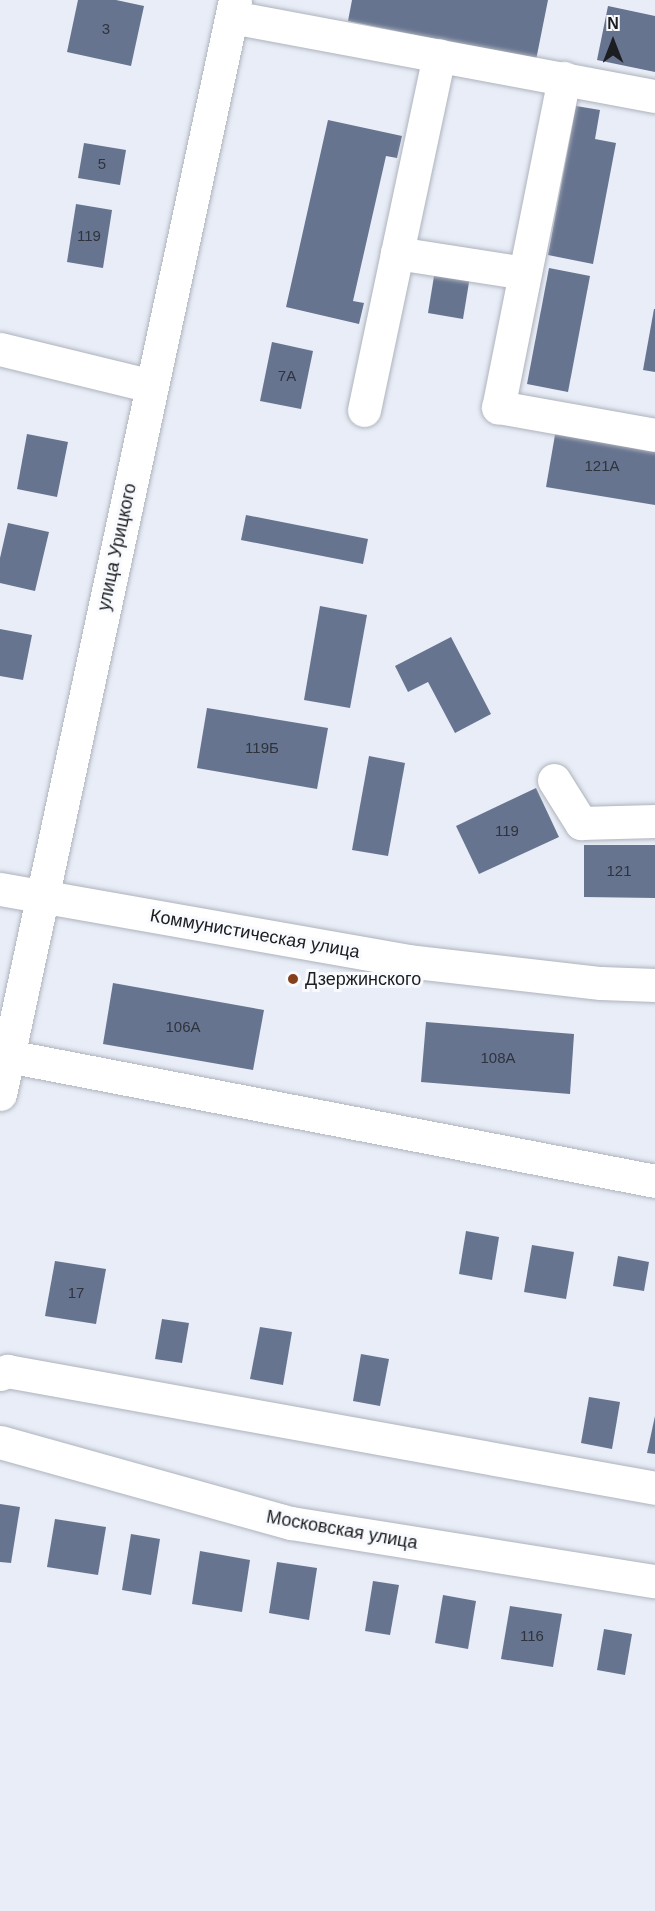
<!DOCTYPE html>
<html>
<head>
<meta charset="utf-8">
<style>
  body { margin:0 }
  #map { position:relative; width:655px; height:1911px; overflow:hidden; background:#e8edf7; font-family:Arial,sans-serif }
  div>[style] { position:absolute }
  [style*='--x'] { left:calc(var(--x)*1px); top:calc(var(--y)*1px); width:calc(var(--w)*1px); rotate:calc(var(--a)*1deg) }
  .building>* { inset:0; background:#677490 }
  .roads { filter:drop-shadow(0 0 2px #aeb3bc) drop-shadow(0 0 2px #aeb3bc) }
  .minor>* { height:33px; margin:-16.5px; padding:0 16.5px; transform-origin:16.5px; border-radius:16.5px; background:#fff }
  .major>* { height:33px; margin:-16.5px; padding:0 16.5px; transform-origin:16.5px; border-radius:16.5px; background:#fff }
  .dots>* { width:16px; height:16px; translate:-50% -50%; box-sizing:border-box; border:3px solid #f8fafe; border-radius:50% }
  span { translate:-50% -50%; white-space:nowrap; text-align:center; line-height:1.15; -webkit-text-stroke:6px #f8fafe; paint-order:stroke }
  .number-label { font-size:15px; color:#2e333c }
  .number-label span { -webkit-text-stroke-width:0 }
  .street-label { font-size:18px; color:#1b1d20 }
  .poi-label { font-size:18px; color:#1b1d20 }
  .left { translate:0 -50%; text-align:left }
  .north { position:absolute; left:583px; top:12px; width:60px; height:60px; -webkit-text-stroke:4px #f8fafe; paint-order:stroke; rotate:0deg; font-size:16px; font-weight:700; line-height:24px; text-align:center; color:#1b1d20 }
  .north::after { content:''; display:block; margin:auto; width:21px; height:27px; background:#1b1d20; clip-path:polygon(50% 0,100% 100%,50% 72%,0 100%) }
</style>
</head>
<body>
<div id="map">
  <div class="building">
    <i style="clip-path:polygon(78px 0,116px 0,144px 6px,131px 66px,67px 52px)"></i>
    <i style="clip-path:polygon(352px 0,548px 0,536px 60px,348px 21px)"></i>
    <i style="clip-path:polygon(608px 6px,655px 16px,655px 72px,597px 60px)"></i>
    <i style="clip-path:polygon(576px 106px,600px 110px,595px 139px,616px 143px,593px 264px,548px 255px)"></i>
    <i style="clip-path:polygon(328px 120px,402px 136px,397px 158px,386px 156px,353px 301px,364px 303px,359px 324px,286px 307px)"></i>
    <i style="clip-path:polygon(84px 143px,126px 150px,120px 185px,78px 178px)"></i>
    <i style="clip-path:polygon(76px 204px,112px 210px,103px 268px,67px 262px)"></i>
    <i style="clip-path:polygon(436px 264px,471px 270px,463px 319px,428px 313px)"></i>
    <i style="clip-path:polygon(549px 268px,590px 276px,568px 392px,527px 384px)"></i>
    <i style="clip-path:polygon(654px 309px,655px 309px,655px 372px,643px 370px)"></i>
    <i style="clip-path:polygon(272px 342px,313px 351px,301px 409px,260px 401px)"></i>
    <i style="clip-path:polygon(556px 429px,655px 446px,655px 505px,546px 487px)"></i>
    <i style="clip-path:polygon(27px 434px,68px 442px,57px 497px,17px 489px)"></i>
    <i style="clip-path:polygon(246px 515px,368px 539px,363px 564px,241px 540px)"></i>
    <i style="clip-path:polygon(8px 523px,49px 532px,35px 591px,0 583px,0 558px)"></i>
    <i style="clip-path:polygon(320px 606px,367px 615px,350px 708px,304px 700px)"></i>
    <i style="clip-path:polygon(0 629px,32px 635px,23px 680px,0 676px)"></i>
    <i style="clip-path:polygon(451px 637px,491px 714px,455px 733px,428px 682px,408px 692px,395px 666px)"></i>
    <i style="clip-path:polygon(207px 708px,328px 728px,317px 789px,197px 768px)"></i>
    <i style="clip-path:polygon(369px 756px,405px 763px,388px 856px,352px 850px)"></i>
    <i style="clip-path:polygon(536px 788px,559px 837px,479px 874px,456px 826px)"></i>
    <i style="clip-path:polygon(584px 845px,655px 845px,655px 898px,584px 897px)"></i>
    <i style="clip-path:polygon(113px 983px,264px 1010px,253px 1070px,103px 1044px)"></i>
    <i style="clip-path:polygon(426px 1022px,574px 1034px,570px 1094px,421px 1082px)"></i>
    <i style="clip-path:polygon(466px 1231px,499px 1237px,492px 1280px,459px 1274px)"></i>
    <i style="clip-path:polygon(532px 1245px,574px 1252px,566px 1299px,524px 1292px)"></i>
    <i style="clip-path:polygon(618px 1256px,649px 1262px,644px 1291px,613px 1286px)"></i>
    <i style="clip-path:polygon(55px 1261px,106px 1269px,96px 1324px,45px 1316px)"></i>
    <i style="clip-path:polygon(162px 1319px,189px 1323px,182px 1363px,155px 1359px)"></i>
    <i style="clip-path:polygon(260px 1327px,292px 1332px,283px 1385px,250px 1379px)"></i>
    <i style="clip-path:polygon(361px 1354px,389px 1359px,380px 1406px,353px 1401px)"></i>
    <i style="clip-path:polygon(589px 1397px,620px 1402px,612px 1449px,581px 1443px)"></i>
    <i style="clip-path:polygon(655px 1416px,655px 1454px,647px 1453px)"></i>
    <i style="clip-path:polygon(0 1504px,20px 1507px,11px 1563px,0 1562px)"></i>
    <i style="clip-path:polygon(55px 1519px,106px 1527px,98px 1575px,47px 1567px)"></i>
    <i style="clip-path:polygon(131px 1534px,160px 1539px,151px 1595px,122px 1590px)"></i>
    <i style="clip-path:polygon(200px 1551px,250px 1560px,242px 1612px,192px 1604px)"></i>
    <i style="clip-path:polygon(277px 1562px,317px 1568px,309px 1620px,269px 1613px)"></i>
    <i style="clip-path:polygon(373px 1581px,399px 1585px,390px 1635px,365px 1631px)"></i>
    <i style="clip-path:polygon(443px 1595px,476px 1601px,468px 1649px,435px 1643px)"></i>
    <i style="clip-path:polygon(510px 1606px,562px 1614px,553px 1667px,501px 1659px)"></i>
    <i style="clip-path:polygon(604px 1629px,632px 1634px,625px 1675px,597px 1670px)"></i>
  </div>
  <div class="roads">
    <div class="minor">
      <i style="--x:232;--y:17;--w:430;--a:10.6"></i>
      <i style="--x:564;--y:78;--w:336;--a:101.3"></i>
      <i style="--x:498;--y:407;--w:159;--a:10.1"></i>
      <i style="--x:397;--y:253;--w:202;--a:-78"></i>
      <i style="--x:0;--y:349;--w:156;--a:13.7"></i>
      <i style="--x:364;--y:410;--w:160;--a:-78.1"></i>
      <i style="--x:397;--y:253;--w:129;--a:8.9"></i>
      <i style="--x:554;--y:780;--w:51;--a:57.9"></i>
      <i style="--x:581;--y:823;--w:74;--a:-1.5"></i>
      <i style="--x:8;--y:1056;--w:659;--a:10.93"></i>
      <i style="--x:0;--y:1094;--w:1119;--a:-77.88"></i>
      <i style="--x:0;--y:1374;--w:8;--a:-23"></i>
      <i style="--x:7;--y:1371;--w:658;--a:10.23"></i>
      <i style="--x:0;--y:1442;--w:302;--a:15.6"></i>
      <i style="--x:291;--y:1523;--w:369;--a:9.1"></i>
    </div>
    <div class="major">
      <i style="--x:0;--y:889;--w:413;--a:10"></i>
      <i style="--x:407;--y:961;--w:195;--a:6.5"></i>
      <i style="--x:601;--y:983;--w:54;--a:2.1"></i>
    </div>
  </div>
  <div class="dots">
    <i style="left:293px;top:979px;background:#863f1b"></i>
  </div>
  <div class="number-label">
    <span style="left:106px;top:29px">3</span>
    <span style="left:102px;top:164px">5</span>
    <span style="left:89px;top:236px">119</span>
    <span style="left:287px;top:376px">7А</span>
    <span style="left:602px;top:466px">121А</span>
    <span style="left:262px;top:748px">119Б</span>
    <span style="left:507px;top:831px">119</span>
    <span style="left:619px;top:871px">121</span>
    <span style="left:183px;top:1027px">106А</span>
    <span style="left:498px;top:1058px">108А</span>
    <span style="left:76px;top:1293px">17</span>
    <span style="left:532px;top:1636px">116</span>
  </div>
  <div class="street-label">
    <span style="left:117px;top:547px;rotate:-78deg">улица Урицкого</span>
    <span style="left:255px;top:934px;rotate:10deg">Коммунистическая улица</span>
    <span style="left:342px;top:1530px;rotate:10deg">Московская улица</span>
  </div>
  <div class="poi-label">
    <span class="left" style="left:305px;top:979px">Дзержинского</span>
  </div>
  <div class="north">N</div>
</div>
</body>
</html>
